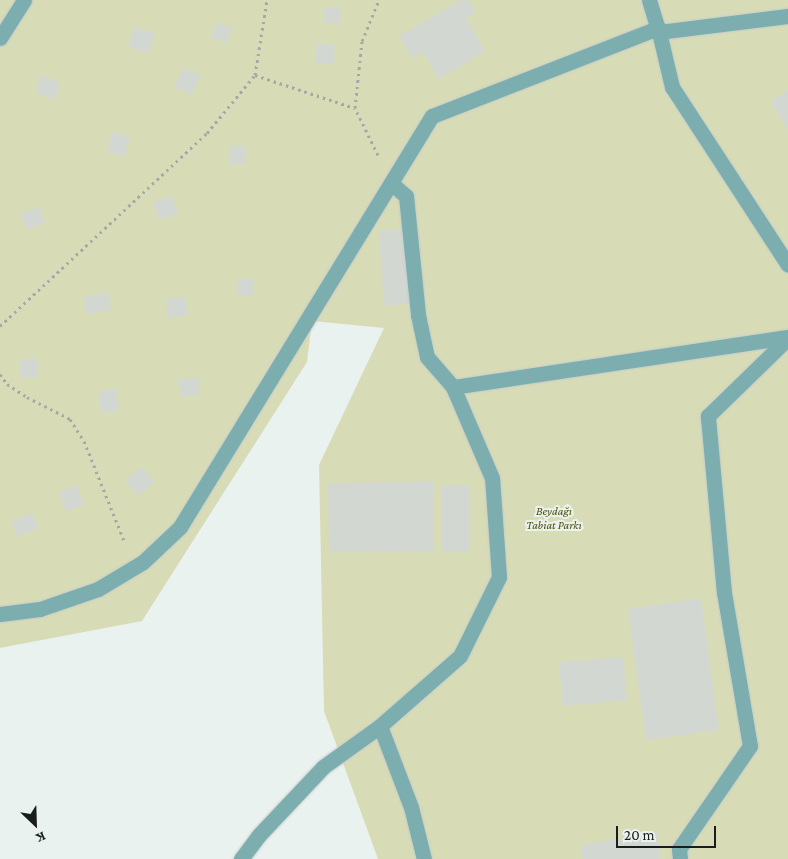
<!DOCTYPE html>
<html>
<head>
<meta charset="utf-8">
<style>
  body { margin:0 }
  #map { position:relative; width:788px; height:859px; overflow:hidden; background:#eaf2ef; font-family:"Crimson Pro",serif }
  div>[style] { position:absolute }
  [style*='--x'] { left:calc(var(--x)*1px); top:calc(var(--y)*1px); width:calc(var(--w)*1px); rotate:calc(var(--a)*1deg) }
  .green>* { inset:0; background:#d8dcb6 }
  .building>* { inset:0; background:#d2d7d1 }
  .path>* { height:3px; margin-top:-1.5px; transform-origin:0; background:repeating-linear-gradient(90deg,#a3a9a7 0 2.5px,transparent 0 6.5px) }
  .roads { filter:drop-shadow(0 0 1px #c5ccc9) drop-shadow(0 0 1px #c5ccc9) }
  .lane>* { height:15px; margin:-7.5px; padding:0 7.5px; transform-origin:7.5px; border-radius:7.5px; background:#7caeaf }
  .street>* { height:15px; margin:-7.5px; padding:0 7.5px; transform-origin:7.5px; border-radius:7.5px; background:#7caeaf }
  span { translate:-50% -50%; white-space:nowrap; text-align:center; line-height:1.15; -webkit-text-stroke:4px #eaf2ef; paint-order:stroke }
  .park-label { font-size:12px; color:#4c4e05; font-style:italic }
  .north { position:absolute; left:10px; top:799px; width:50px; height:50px; -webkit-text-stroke:4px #eaf2ef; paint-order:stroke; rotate:156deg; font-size:14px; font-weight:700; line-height:20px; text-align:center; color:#1a1d1c }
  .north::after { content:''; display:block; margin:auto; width:18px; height:22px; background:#1a1d1c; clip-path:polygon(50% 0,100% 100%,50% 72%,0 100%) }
  .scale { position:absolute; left:616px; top:826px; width:100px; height:22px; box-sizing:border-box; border:2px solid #1a1d1c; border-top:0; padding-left:6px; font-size:15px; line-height:18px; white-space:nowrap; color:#1a1d1c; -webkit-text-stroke:4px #eaf2ef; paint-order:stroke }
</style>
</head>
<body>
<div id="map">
  <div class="green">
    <i style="clip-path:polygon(0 0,788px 0,788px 859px,378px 859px,324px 711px,319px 465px,384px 328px,312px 321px,307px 362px,142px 621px,0 648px)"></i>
  </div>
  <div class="building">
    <i style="clip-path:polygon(461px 0,468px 0,476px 13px,466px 18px,485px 51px,439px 79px,423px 52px,412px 58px,399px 36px)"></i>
    <i style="clip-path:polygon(324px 8px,341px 8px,340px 24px,323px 23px)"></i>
    <i style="clip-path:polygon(216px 23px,232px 28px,227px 43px,211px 38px)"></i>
    <i style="clip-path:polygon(134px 27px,155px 33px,149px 54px,128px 47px)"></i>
    <i style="clip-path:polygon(317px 43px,335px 45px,333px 65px,315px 63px)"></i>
    <i style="clip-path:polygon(183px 68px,201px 75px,192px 95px,174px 88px)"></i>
    <i style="clip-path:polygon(41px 75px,61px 83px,54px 100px,35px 92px)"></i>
    <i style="clip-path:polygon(788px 90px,788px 130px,770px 101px)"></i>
    <i style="clip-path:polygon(112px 132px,130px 137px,125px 157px,107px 152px)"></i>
    <i style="clip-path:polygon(229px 146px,245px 146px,246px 164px,230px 165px)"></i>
    <i style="clip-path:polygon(172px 196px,178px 214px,159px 220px,153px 202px)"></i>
    <i style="clip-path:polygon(38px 207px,45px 222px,27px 230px,20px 214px)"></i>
    <i style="clip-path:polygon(408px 229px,413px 303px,384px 306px,379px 231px)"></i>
    <i style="clip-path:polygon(237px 278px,254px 279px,253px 296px,237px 295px)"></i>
    <i style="clip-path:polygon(108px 292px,111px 310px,87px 314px,84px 297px)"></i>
    <i style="clip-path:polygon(186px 297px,188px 316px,167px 318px,166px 299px)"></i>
    <i style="clip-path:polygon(37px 358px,38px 377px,20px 378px,20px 359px)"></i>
    <i style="clip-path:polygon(199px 377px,200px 395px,180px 397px,178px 380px)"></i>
    <i style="clip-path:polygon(117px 389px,119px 411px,101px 413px,99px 391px)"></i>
    <i style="clip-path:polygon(142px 467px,154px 482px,138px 496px,125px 481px)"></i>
    <i style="clip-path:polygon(433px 482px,434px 551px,329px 552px,328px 483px)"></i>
    <i style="clip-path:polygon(77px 485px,84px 505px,66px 511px,59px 492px)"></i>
    <i style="clip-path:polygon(441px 485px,469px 485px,470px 552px,442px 552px)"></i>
    <i style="clip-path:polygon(32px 513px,38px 528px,17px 537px,11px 521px)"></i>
    <i style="clip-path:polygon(701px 598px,719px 730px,646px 740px,628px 609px)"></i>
    <i style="clip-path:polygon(623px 657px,627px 700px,563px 706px,559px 662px)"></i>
    <i style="clip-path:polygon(657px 833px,660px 859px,583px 859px,581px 845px)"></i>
  </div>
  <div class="path">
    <i style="--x:255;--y:75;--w:105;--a:18.3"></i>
    <i style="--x:378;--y:155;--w:52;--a:-116.1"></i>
    <i style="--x:355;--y:108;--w:67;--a:-84"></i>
    <i style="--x:362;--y:41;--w:44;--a:-67.5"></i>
    <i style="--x:0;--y:326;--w:283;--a:-43"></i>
    <i style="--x:207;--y:133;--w:75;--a:-50.4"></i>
    <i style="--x:255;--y:75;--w:76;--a:-80.9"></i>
    <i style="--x:0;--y:374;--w:12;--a:55"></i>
    <i style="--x:7;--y:384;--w:24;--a:33"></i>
    <i style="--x:27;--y:397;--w:48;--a:27.1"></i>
    <i style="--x:70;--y:419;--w:26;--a:58"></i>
    <i style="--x:84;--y:441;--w:110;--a:68.1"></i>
  </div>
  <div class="roads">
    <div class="lane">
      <i style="--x:659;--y:32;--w:57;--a:76.7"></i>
      <i style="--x:672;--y:87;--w:212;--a:56.9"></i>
      <i style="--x:0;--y:38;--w:45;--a:-57.7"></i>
      <i style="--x:0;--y:614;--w:40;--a:-7.1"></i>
      <i style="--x:40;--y:609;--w:61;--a:-19"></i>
      <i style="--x:98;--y:589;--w:52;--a:-31"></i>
      <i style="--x:143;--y:562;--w:51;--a:-43.4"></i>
      <i style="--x:180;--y:527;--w:482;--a:-58.5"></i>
      <i style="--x:432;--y:116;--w:243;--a:-21.3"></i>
    </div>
    <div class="street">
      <i style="--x:649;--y:0;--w:34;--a:73"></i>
      <i style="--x:659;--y:32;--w:130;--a:-7.1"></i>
      <i style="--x:391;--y:183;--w:20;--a:41"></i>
      <i style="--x:406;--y:196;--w:120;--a:84.2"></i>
      <i style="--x:418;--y:315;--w:43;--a:77.9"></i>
      <i style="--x:427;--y:357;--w:40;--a:49"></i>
      <i style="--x:380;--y:726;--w:87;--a:69.1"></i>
      <i style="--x:411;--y:807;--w:54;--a:76"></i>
      <i style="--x:241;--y:859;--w:30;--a:-53"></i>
      <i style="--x:259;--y:835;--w:93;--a:-46.7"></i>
      <i style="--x:323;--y:767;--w:70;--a:-35.7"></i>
      <i style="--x:380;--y:726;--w:106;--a:-41.2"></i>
      <i style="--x:460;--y:656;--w:88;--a:-63.7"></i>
      <i style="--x:499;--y:577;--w:99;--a:-94"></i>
      <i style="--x:492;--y:478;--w:99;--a:-113.2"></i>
      <i style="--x:453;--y:387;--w:339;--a:-8.5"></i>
      <i style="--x:680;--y:859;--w:10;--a:-96"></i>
      <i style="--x:679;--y:849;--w:125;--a:-55.4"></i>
      <i style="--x:750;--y:746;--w:155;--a:-99.6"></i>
      <i style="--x:724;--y:593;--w:178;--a:-95.2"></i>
      <i style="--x:708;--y:416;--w:112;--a:-44.3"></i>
    </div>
  </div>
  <div class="park-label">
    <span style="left:554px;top:519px">Beydağı<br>Tabiat Parkı</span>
  </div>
  <div class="north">K</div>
  <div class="scale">20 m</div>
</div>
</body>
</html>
